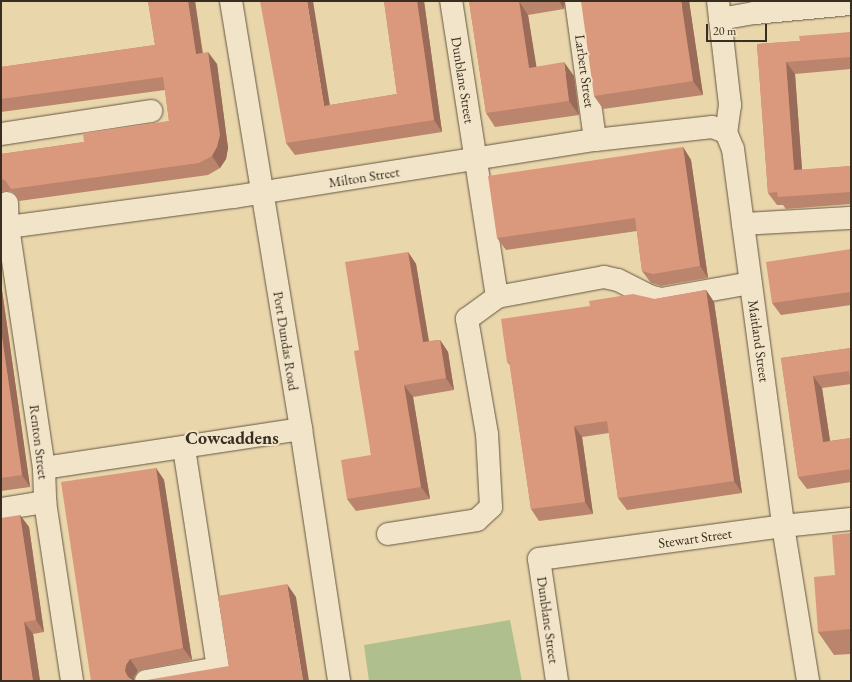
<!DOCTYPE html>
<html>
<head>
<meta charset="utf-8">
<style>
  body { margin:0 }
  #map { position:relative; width:852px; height:682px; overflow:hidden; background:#ead6ab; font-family:"EB Garamond",serif }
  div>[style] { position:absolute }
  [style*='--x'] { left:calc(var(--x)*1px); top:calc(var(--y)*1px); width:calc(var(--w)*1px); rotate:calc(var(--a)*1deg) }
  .green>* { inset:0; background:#b0bf8e }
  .roads { filter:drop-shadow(0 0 1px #645744) drop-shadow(0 0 1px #645744) }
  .minor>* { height:22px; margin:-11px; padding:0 11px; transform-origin:11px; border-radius:11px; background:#f1e4c8 }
  .wall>* { inset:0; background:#bb846c }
  .shaded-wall>* { inset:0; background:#996b58 }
  .building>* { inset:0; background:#da997d }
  span { translate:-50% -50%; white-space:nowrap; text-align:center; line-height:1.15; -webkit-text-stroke:4px #f1e4c8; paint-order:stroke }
  .street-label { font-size:14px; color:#372d21 }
  .district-label { font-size:18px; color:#372d21; font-weight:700 }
  .frame { position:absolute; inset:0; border:2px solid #372d21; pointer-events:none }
  .scale { position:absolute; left:706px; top:24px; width:61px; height:18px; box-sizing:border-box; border:2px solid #372d21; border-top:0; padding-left:5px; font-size:12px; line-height:14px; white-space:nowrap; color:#372d21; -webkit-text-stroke:3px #f1e4c8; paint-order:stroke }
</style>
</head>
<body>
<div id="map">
  <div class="green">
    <i style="clip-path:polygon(510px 620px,522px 681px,369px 681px,364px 645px)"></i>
  </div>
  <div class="roads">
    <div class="minor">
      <i style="--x:231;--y:1;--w:434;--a:80.7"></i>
      <i style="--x:301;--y:429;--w:255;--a:81.4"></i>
      <i style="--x:576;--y:1;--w:140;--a:82.2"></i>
      <i style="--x:718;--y:1;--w:105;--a:83.4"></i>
      <i style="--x:730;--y:105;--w:27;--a:98"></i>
      <i style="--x:726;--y:132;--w:18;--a:68"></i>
      <i style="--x:733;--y:149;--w:380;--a:82.4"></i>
      <i style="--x:783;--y:526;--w:157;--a:80.8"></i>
      <i style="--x:720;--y:19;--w:36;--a:-10"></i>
      <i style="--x:755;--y:13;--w:96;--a:-5.4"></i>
      <i style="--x:1;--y:134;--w:152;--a:-8.7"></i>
      <i style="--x:7;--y:203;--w:24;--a:88"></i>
      <i style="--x:8;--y:227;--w:244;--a:81.5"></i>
      <i style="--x:44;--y:468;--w:34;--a:88"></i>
      <i style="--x:45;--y:502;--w:181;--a:81.4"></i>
      <i style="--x:743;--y:224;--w:108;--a:-3.2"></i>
      <i style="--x:1;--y:228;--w:235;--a:-7.6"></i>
      <i style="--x:234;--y:197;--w:365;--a:-9"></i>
      <i style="--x:595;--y:140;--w:118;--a:-6.3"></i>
      <i style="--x:712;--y:127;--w:15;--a:20"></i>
      <i style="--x:497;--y:297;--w:109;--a:-10.6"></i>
      <i style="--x:604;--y:277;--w:14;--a:12"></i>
      <i style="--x:618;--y:280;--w:35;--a:27"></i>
      <i style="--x:649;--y:296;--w:12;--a:14"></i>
      <i style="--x:661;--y:299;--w:91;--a:-10.1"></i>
      <i style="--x:44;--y:468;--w:260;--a:-8.6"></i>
      <i style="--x:1;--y:509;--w:45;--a:-9"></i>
      <i style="--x:388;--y:534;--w:90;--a:-8.9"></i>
      <i style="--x:477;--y:520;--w:19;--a:-43"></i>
      <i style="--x:491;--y:507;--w:73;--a:-93.1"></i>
      <i style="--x:487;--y:434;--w:117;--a:-99.9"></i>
      <i style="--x:467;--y:319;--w:37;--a:-36"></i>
      <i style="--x:497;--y:297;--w:300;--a:-98.8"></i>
      <i style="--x:146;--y:681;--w:73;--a:-10.2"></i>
      <i style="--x:218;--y:668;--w:223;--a:-98.8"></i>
      <i style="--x:557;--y:681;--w:123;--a:-98.4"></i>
      <i style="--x:539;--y:559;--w:246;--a:-7.7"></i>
      <i style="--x:783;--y:526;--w:68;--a:-5.9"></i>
    </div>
  </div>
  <div class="wall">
    <i style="clip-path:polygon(148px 1px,195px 1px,203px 53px,217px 64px,228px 148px,226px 159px,220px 168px,208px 175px,19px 201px,13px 192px,6px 191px,1px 192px,1px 154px,84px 142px,169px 121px,165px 90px,1px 112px,1px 67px,155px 45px)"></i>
    <i style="clip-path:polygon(384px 1px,424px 1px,442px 132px,295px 155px,286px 143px,330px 105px,397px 94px)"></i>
    <i style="clip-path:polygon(469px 1px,565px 1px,564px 9px,528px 15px,536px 67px,574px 76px,579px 115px,495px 127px,486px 113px)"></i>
    <i style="clip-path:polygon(689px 1px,703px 95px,603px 109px,594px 96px)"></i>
    <i style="clip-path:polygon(851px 32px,851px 69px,795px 74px,802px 170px,851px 166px,851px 204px,786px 209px,783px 205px,777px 205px,768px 193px,757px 44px,800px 41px)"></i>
    <i style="clip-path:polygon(683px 147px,691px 160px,708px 278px,661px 286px,651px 283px,642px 271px,637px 231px,506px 250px,497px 238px)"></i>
    <i style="clip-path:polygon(851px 249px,851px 305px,781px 315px,772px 303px)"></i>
    <i style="clip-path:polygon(408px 252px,416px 264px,429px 341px,440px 340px,448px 352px,454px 390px,413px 397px,430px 499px,356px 511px,347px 499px,371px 455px,359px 350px)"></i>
    <i style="clip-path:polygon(1px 283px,30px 487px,1px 491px)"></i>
    <i style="clip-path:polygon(706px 290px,714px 302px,742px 493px,627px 510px,618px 498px,609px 433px,582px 437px,593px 514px,539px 521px,531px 509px,510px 365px,507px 362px,655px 299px)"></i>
    <i style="clip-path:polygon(851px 348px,851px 384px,822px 388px,830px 441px,851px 438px,851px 482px,807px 489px,798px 477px,781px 358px)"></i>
    <i style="clip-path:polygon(156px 468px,164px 480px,192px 660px,138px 671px,134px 677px,134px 681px,91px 681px)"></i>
    <i style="clip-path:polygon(20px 515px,29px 527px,44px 632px,33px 634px,40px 681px,1px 681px)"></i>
    <i style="clip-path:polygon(851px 533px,851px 654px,834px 655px,818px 632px,835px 575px)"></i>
  </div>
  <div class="shaded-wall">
    <i style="clip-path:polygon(188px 1px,195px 1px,204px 66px,196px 54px)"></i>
    <i style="clip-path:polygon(307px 1px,313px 1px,332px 118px,324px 106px)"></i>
    <i style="clip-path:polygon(417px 1px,424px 1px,442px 132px,434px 120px)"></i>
    <i style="clip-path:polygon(519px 1px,528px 15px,539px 82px,529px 68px)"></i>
    <i style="clip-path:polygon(559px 1px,565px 1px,564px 9px)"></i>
    <i style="clip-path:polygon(681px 1px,689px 1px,703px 95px,693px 81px)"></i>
    <i style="clip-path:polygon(208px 52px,217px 64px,228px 148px,226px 159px,220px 168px,212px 156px)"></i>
    <i style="clip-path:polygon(564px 62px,574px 76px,579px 115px,569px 101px)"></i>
    <i style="clip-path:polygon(786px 62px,795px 74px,803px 183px,794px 170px)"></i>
    <i style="clip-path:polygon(683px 147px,691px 160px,708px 278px,700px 266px)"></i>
    <i style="clip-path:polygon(408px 252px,416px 264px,431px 355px,423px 342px)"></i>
    <i style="clip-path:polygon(1px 283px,30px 487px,22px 475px,1px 330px)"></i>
    <i style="clip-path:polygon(706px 290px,714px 302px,742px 493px,734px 481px)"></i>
    <i style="clip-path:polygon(440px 340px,448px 352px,454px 390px,446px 378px)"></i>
    <i style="clip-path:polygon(813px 376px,822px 388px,832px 454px,823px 442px)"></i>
    <i style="clip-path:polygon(404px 385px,413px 397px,430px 499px,421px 487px)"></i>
    <i style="clip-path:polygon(574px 426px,582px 437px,593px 514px,585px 502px)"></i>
    <i style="clip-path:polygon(156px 468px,164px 480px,192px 660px,183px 648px)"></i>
    <i style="clip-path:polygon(20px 515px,29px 527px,44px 632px,36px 620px)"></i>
    <i style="clip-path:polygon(287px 584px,296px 597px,309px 681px,303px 681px)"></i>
    <i style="clip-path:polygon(24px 622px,33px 634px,40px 681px,33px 681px)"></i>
    <i style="clip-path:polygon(130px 659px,138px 671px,134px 677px,134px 681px,128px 677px,125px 671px,126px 665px)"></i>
  </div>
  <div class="building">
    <i style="clip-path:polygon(148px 1px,188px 1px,196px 54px,208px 52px,220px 135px,217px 147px,212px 156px,199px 163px,11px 189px,5px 180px,1px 179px,1px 154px,84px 142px,83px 133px,169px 121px,163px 77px,1px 99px,1px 67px,155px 45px)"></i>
    <i style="clip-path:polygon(260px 1px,307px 1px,324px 106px,397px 94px,384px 1px,417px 1px,434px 120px,286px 143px)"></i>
    <i style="clip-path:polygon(469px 1px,519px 1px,529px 68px,564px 62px,569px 101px,486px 113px)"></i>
    <i style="clip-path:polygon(581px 1px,681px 1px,693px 81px,594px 96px)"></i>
    <i style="clip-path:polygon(851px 32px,851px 57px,786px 62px,794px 170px,851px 166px,851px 192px,778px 197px,777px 192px,768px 193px,757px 44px,800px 41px,799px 36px)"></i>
    <i style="clip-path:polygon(683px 147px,700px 266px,653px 274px,642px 271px,635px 218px,497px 238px,488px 176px)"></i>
    <i style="clip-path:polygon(851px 249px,851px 292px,772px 303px,766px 262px)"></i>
    <i style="clip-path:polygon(408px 252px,423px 342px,440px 340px,446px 378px,404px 385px,421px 487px,347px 499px,341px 460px,371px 455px,354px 351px,359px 350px,345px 262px)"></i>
    <i style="clip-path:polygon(706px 290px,734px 481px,618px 498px,607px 421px,574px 426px,585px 502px,531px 509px,509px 361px,507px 362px,501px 319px,590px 306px,589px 301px,633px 294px,655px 299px)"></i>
    <i style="clip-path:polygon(1px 330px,22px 475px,1px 478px)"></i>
    <i style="clip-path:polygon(851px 348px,851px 386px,849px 371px,813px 376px,823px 442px,851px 438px,851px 469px,798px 477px,781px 358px)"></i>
    <i style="clip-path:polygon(156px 468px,183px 648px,130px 659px,126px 665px,125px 671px,128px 677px,134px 681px,137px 681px,91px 681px,61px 482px)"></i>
    <i style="clip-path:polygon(20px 515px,36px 620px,24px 622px,33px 681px,1px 681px,1px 518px)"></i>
    <i style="clip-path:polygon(851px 533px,851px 629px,818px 632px,814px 577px,835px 575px,832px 535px)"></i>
    <i style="clip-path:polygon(287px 584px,303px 681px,141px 681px,229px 666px,218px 596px)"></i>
  </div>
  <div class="street-label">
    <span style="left:585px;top:71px;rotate:82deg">Larbert Street</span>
    <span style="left:463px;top:80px;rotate:81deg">Dunblane Street</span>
    <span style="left:364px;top:177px;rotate:-9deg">Milton Street</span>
    <span style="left:286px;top:341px;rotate:81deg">Port Dundas Road</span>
    <span style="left:759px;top:341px;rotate:82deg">Maitland Street</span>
    <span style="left:39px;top:442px;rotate:83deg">Renton Street</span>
    <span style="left:695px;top:538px;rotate:-8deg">Stewart Street</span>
    <span style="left:548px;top:620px;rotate:82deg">Dunblane Street</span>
  </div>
  <div class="district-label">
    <span style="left:232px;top:438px">Cowcaddens</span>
  </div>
  <div class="frame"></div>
  <div class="scale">20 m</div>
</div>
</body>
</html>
